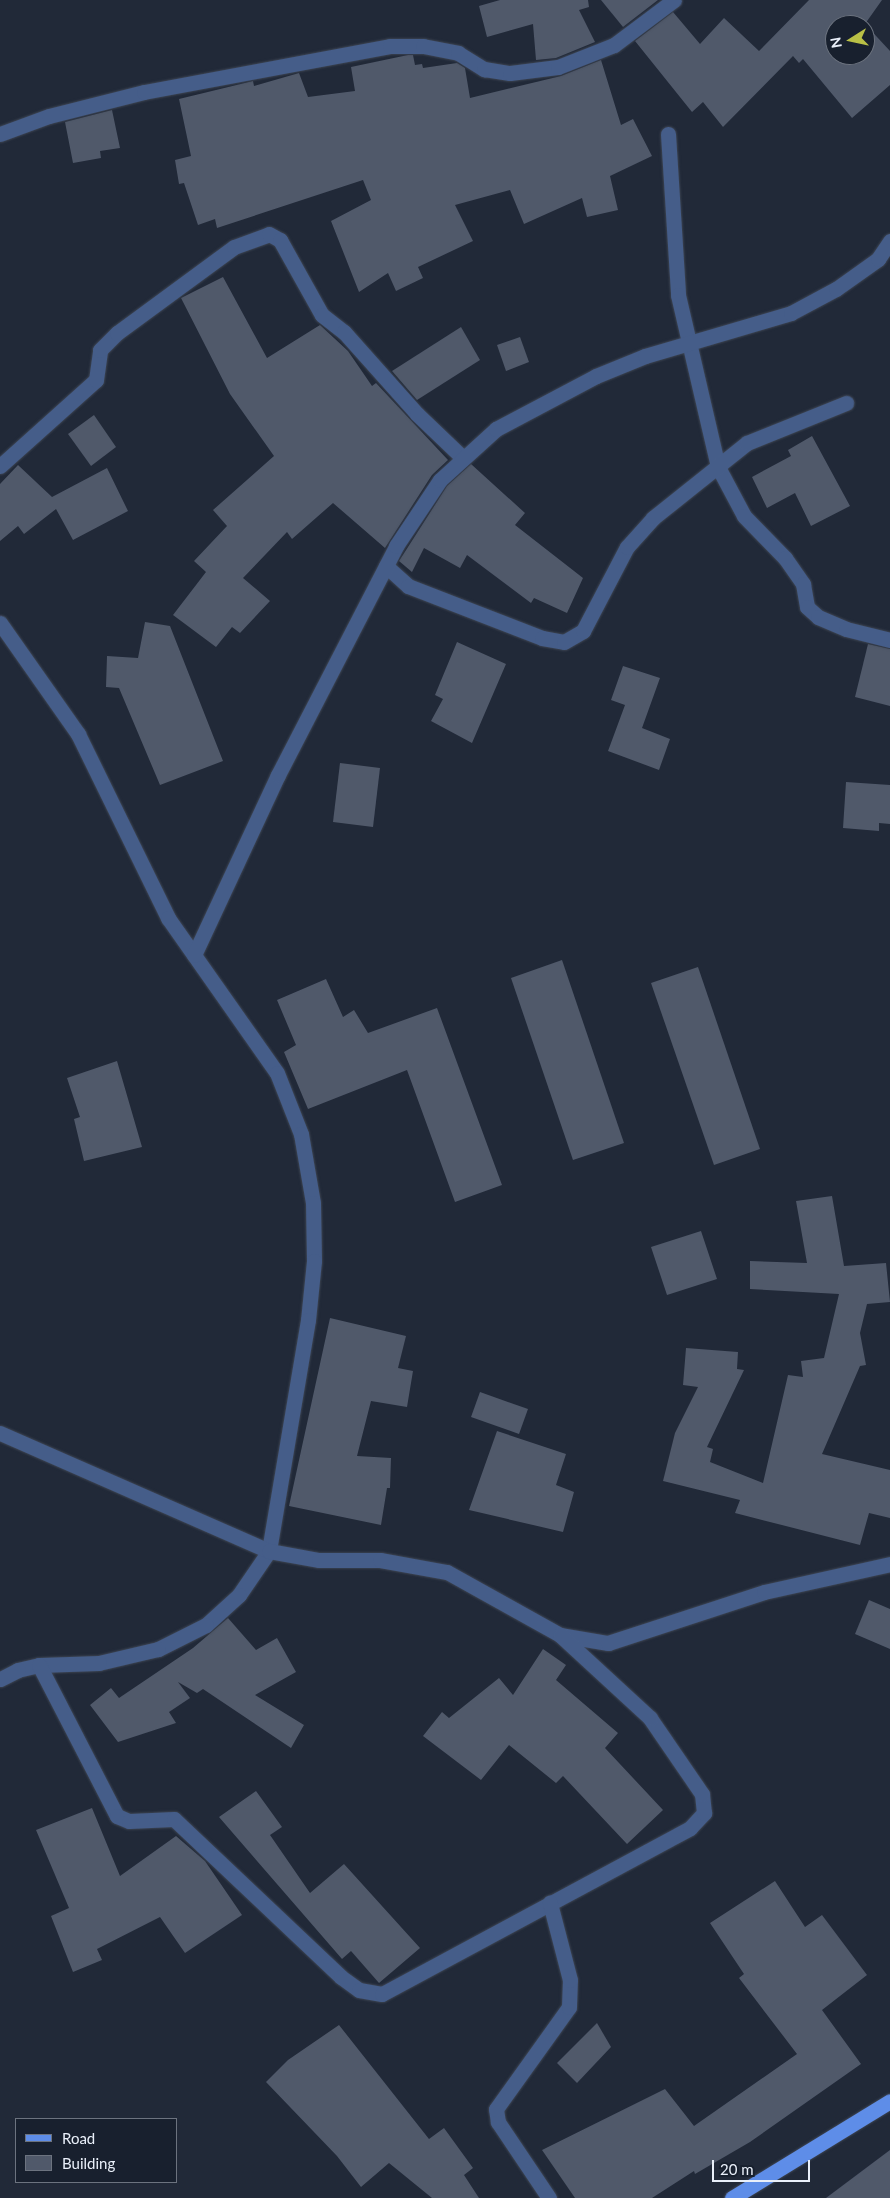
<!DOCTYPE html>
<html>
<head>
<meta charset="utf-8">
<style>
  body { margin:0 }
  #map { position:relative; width:890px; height:2198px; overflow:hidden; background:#212938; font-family:Lato,sans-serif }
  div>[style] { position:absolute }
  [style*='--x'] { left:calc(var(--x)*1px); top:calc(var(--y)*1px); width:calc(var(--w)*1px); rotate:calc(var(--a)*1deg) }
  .building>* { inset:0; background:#50596a }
  .roads { filter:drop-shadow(0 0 1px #3d4553) drop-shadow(0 0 1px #3d4553) }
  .minor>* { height:15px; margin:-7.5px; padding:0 7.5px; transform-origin:7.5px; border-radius:7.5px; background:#455d89 }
  .major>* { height:15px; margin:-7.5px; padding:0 7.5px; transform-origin:7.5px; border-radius:7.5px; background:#5e8de8 }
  span { translate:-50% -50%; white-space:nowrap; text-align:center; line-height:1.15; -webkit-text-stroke:4.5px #18202e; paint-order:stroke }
  .legend { position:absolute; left:15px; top:2118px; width:162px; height:65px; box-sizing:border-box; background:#18202e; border:1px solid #6c737f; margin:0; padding:6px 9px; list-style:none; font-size:15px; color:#e9eff9 }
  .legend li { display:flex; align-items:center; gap:10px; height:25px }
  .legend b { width:25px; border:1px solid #6c737f }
  .north { position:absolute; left:825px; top:15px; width:50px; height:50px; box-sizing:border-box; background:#18202e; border:1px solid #6c737f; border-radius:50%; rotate:260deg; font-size:14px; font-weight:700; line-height:20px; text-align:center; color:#e9eff9 }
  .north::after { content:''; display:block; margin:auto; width:18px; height:22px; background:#b9c046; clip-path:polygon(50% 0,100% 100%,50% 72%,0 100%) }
  .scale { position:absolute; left:712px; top:2160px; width:98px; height:22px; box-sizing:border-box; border:2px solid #e9eff9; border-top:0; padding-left:6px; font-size:15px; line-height:18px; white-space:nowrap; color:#e9eff9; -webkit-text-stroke:4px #18202e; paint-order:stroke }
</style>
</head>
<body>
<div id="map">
  <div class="building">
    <i style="clip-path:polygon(500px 0,588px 0,589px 7px,579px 10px,595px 42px,556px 58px,536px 60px,533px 24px,487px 37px,479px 6px)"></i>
    <i style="clip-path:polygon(601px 0,658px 0,623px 27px)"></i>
    <i style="clip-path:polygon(evenodd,809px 0,882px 0,865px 24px,890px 51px,890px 85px,852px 118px,803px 59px,799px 63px,793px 56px,723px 127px,703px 102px,692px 112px,635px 41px,673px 12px,700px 44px,724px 18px,759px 51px,809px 0,835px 25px,865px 25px,865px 55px,835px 55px,835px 25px)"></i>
    <i style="clip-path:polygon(408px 55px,413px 55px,415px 65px,422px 64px,423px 68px,457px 63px,465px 68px,470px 98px,561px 76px,601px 60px,621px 125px,633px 119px,652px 156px,610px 176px,618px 210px,587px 217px,582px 198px,524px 224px,510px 190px,455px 205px,473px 241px,418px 267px,423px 278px,396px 291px,388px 273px,359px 292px,331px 221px,371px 200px,363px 180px,217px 228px,215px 219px,198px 225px,184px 183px,179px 184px,175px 160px,191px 156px,179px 99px,253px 81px,254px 86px,299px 73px,308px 97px,355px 91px,351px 67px)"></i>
    <i style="clip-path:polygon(112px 110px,120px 148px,100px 151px,101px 158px,73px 163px,65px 122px)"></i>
    <i style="clip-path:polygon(223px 277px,267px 358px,320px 325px,348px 351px,372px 386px,376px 383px,448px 460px,432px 475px,385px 548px,333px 503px,292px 539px,287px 532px,243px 578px,270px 601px,240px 633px,232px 627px,216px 647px,173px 615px,206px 572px,194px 561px,227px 526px,213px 510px,274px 456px,230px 394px,181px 298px)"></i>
    <i style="clip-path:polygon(461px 327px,480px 360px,417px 400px,392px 371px)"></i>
    <i style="clip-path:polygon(520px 337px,529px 362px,506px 371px,497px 345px)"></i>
    <i style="clip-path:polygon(94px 415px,116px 447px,91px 466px,68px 434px)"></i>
    <i style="clip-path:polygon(812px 436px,850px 506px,811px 526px,795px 493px,767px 508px,752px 477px,791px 456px,788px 450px)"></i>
    <i style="clip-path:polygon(471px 464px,525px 513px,515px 525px,583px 578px,567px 613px,534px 598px,531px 603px,467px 555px,460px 568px,424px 548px,412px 572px,399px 561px,447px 486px)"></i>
    <i style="clip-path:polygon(18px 465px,52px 497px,107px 468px,128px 511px,73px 540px,56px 509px,24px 534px,18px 526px,0 541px,0 484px)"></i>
    <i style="clip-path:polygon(145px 622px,170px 626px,223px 761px,160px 785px,119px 688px,106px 687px,107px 656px,138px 658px)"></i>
    <i style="clip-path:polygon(457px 642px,506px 664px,472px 743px,431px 721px,443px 699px,435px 695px)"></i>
    <i style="clip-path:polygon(868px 644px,890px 649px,890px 706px,855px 697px)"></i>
    <i style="clip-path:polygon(623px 666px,660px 678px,642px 728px,670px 739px,659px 770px,608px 751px,625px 705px,611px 700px)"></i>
    <i style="clip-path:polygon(340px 763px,380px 768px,373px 827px,333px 822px)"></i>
    <i style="clip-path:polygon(846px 782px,890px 785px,890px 824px,879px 823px,879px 831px,843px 828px)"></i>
    <i style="clip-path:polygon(562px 960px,624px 1143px,573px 1160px,511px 978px)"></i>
    <i style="clip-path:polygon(698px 967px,760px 1149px,714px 1165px,651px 983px)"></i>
    <i style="clip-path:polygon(326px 979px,343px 1017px,354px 1010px,368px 1033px,437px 1008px,502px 1185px,455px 1202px,407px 1070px,308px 1109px,284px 1052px,296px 1045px,277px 1000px)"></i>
    <i style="clip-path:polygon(117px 1061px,142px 1147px,84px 1161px,74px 1119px,80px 1117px,67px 1078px)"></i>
    <i style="clip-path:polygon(832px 1196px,844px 1266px,886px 1263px,890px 1302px,867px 1304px,860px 1333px,866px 1365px,860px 1366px,822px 1454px,890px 1470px,890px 1518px,869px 1513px,860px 1545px,735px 1513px,740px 1500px,663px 1481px,675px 1433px,698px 1387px,683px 1385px,686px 1348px,738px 1352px,737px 1369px,744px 1370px,707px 1447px,713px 1449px,710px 1462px,763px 1483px,788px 1375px,803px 1377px,801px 1361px,824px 1358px,839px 1294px,750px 1289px,750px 1261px,807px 1263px,796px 1201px)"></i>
    <i style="clip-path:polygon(701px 1231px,717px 1279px,667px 1295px,651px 1247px)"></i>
    <i style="clip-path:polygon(330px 1318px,406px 1336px,398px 1368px,413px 1371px,407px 1407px,371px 1401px,357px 1456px,391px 1458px,390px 1488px,387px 1488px,381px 1525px,289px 1506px)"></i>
    <i style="clip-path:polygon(480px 1392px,528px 1409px,519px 1434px,471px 1417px)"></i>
    <i style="clip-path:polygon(497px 1431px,566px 1454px,556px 1485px,574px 1492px,563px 1532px,469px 1510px)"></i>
    <i style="clip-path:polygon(869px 1600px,890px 1609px,890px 1649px,855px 1634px)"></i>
    <i style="clip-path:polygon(228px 1618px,256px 1650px,277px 1638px,296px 1672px,255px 1695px,304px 1725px,291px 1748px,203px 1689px,197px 1693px,178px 1682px,190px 1698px,169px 1712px,176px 1723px,118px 1742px,90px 1705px,111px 1688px,119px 1698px,193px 1648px)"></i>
    <i style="clip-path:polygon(543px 1649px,566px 1665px,556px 1680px,618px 1733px,605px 1748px,663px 1810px,627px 1844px,563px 1776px,556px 1783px,509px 1745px,481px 1780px,423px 1736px,442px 1712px,449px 1718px,499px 1678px,513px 1695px)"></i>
    <i style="clip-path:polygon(256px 1791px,282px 1827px,270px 1835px,310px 1893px,344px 1864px,420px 1948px,379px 1983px,351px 1951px,342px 1959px,219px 1817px)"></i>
    <i style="clip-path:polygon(92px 1808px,120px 1876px,176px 1836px,205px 1861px,242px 1915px,185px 1953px,160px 1917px,97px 1949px,102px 1960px,73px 1972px,51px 1916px,69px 1908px,36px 1830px)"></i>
    <i style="clip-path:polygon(775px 1881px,805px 1927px,822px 1915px,867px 1975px,822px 2010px,861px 2064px,750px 2142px,695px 2174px,694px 2171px,652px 2198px,575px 2198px,542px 2150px,665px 2089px,694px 2126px,797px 2054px,739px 1978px,744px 1974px,710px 1923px)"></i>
    <i style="clip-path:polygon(597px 2023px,611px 2047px,577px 2083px,557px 2063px)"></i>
    <i style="clip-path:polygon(339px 2025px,429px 2139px,444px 2128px,473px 2168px,464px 2175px,479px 2198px,432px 2198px,389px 2163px,361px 2187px,337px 2156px,266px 2082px,288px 2060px)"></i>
    <i style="clip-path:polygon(890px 2150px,890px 2198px,826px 2198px)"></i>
  </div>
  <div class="roads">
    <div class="minor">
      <i style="--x:0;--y:134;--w:52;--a:-20.2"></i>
      <i style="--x:49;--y:116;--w:98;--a:-14.2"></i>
      <i style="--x:144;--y:92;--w:250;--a:-10.6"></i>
      <i style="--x:390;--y:46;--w:33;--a:0"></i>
      <i style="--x:423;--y:46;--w:36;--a:11"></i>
      <i style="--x:458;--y:53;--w:31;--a:32"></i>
      <i style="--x:484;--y:69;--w:26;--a:9"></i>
      <i style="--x:510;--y:73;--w:48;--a:-7.1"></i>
      <i style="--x:558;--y:67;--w:60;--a:-21.4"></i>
      <i style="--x:614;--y:45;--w:75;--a:-36.9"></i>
      <i style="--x:668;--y:134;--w:161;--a:86.4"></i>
      <i style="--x:678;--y:295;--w:177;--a:76.9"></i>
      <i style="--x:718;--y:467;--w:55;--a:62"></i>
      <i style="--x:744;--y:516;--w:59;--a:45.7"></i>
      <i style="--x:785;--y:558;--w:32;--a:55"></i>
      <i style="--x:803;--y:584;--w:23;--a:80"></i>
      <i style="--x:807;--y:607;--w:15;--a:42"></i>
      <i style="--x:818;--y:617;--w:30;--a:23"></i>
      <i style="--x:846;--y:629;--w:45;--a:14"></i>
      <i style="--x:0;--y:466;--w:129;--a:-41.9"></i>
      <i style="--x:96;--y:380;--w:30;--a:-82"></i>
      <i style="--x:100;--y:350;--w:24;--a:-45"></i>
      <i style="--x:117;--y:333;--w:145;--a:-36.3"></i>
      <i style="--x:234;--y:247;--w:37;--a:-20"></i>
      <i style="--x:269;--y:234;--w:13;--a:29"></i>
      <i style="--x:280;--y:240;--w:86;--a:60.8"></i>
      <i style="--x:322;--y:315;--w:28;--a:38"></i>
      <i style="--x:344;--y:332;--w:110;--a:48.3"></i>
      <i style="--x:417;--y:414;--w:64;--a:43.7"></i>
      <i style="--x:386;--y:566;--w:30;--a:42"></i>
      <i style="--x:408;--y:586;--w:144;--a:21.2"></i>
      <i style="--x:542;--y:638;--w:22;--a:10"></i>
      <i style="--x:564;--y:642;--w:22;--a:-30"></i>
      <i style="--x:583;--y:631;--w:95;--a:-62.4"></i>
      <i style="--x:627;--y:547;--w:39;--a:-48"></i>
      <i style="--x:653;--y:518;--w:120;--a:-38.6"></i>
      <i style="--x:747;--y:443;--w:107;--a:-22"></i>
      <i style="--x:0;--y:623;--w:136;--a:54.9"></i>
      <i style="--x:78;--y:734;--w:205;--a:63.9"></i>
      <i style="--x:168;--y:918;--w:189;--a:54.9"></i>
      <i style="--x:277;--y:1073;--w:66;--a:68.5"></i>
      <i style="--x:301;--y:1134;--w:70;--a:80.1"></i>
      <i style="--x:313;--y:1203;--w:58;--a:89"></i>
      <i style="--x:314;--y:1261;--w:59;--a:95.8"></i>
      <i style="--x:308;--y:1320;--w:234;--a:99.6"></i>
      <i style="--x:269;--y:1551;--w:53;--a:124.3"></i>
      <i style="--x:239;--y:1595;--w:45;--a:137.7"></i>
      <i style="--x:206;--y:1625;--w:54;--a:153.4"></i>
      <i style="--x:158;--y:1649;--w:61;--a:166.7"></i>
      <i style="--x:99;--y:1663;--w:60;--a:178.1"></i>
      <i style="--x:39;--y:1665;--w:22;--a:167"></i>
      <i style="--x:18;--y:1670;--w:20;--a:153"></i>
      <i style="--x:194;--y:955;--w:199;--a:-65"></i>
      <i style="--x:278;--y:775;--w:258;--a:-62.7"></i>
      <i style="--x:396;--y:546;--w:79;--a:-56.3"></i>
      <i style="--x:440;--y:480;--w:76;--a:-42.3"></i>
      <i style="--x:496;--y:429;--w:113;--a:-27.9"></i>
      <i style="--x:596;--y:376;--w:53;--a:-22.2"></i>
      <i style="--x:645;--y:356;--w:152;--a:-16.4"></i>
      <i style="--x:791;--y:313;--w:51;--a:-28.1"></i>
      <i style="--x:836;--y:289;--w:52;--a:-35.5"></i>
      <i style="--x:878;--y:259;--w:22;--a:-56"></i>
      <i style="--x:0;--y:1433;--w:294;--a:23.7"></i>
      <i style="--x:269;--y:1551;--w:51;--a:10.2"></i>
      <i style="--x:319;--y:1560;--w:61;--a:0"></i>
      <i style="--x:380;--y:1560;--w:68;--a:10.2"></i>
      <i style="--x:447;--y:1572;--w:129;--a:29.1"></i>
      <i style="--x:560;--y:1635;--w:49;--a:9.5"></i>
      <i style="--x:608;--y:1643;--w:164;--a:-18.1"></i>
      <i style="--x:764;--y:1592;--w:129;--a:-12.5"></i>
      <i style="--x:39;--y:1665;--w:170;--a:62.7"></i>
      <i style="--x:117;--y:1816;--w:13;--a:23"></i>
      <i style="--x:129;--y:1821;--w:45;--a:-2.5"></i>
      <i style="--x:174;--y:1819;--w:230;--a:43.4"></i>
      <i style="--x:341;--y:1977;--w:22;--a:36"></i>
      <i style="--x:359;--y:1990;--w:23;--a:10"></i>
      <i style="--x:382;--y:1994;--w:350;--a:-28.3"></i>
      <i style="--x:690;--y:1828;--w:21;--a:-47"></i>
      <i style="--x:704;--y:1813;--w:19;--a:-96"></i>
      <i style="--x:702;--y:1794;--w:92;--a:-124.4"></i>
      <i style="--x:650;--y:1718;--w:122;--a:-137.3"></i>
      <i style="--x:549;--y:2198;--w:92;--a:-123.9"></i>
      <i style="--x:498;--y:2122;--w:13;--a:-99"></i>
      <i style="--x:496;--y:2109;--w:125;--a:-54.4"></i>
      <i style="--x:569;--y:2007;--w:27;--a:-88"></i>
      <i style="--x:570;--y:1980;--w:80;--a:-104.6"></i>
    </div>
    <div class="major">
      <i style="--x:732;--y:2198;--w:185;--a:-31.5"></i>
    </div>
  </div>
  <ul class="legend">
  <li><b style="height:6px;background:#5e8de8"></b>Road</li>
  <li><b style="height:14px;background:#50596a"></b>Building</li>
  </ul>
  <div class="north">N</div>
  <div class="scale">20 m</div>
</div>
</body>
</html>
